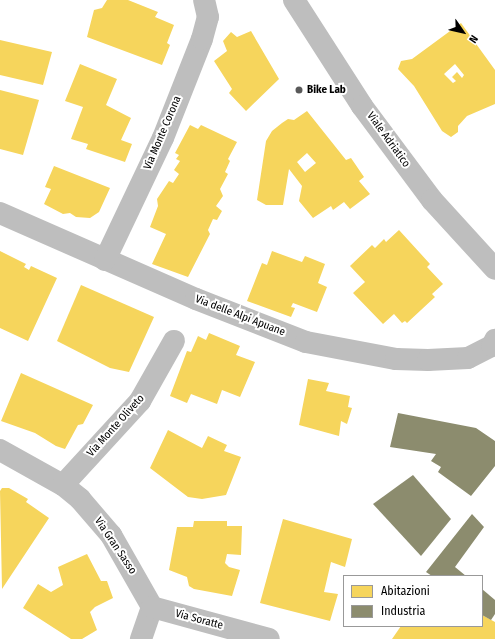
<!DOCTYPE html>
<html>
<head>
<meta charset="utf-8">
<style>
  body { margin:0 }
  #map { position:relative; width:495px; height:639px; overflow:hidden; background:#fff; font-family:"Fira Sans Condensed",sans-serif }
  div>[style] { position:absolute }
  [style*='--x'] { left:calc(var(--x)*1px); top:calc(var(--y)*1px); width:calc(var(--w)*1px); rotate:calc(var(--a)*1deg) }
  .homes>* { inset:0; background:#f6d55c }
  .industry>* { inset:0; background:#8c8c6e }
  .minor>* { height:22px; margin:-11px; padding:0 11px; transform-origin:11px; border-radius:11px; background:#bebebe }
  .dots>* { width:11px; height:11px; translate:-50% -50%; box-sizing:border-box; border:2px solid #fff; border-radius:50% }
  span { translate:-50% -50%; white-space:nowrap; text-align:center; line-height:1.15; -webkit-text-stroke:4px #fff; paint-order:stroke }
  .poi-label { font-size:11px; color:#000; font-weight:700 }
  .left { translate:0 -50%; text-align:left }
  .street-label { font-size:11px; color:#000 }
  .legend { position:absolute; left:343px; top:575px; width:140px; height:52px; box-sizing:border-box; background:#fff; border:1px solid #999; margin:0; padding:5px 7px; list-style:none; font-size:12px; color:#000 }
  .legend li { display:flex; align-items:center; gap:8px; height:20px }
  .legend b { width:20px; border:1px solid #999 }
  .north { position:absolute; left:443px; top:12px; width:40px; height:40px; -webkit-text-stroke:3px #fff; paint-order:stroke; rotate:124deg; font-size:11px; font-weight:700; line-height:16px; text-align:center; color:#000 }
  .north::after { content:''; display:block; margin:auto; width:14px; height:18px; background:#000; clip-path:polygon(50% 0,100% 100%,50% 72%,0 100%) }
</style>
</head>
<body>
<div id="map">
  <div class="homes">
    <i style="clip-path:polygon(107px 0,128px 0,158px 12px,155px 17px,174px 25px,167px 43px,170px 45px,162px 65px,87px 37px,94px 10px,102px 8px)"></i>
    <i style="clip-path:polygon(evenodd,461px 23px,495px 70px,495px 104px,467px 116px,458px 126px,458px 132px,451px 137px,442px 131px,414px 86px,398px 69px,401px 61px,412px 59px,461px 23px,455px 64px,464px 75px,462px 78px,457px 72px,452px 77px,456px 81px,453px 83px,444px 74px,455px 64px)"></i>
    <i style="clip-path:polygon(251px 31px,279px 79px,246px 111px,229px 93px,232px 89px,214px 61px,227px 51px,223px 41px,231px 32px,237px 37px)"></i>
    <i style="clip-path:polygon(0 40px,52px 52px,43px 85px,0 75px)"></i>
    <i style="clip-path:polygon(80px 64px,117px 79px,106px 105px,131px 118px,121px 140px,132px 144px,125px 162px,86px 149px,88px 144px,71px 139px,83px 107px,65px 101px)"></i>
    <i style="clip-path:polygon(0 90px,39px 100px,23px 155px,0 149px)"></i>
    <i style="clip-path:polygon(evenodd,307px 111px,346px 160px,351px 158px,364px 177px,359px 181px,370px 194px,350px 209px,344px 202px,333px 210px,331px 206px,313px 218px,299px 201px,302px 186px,289px 169px,283px 205px,266px 205px,257px 200px,266px 141px,272px 131px,282px 123px,288px 119px,294px 120px,307px 111px,307px 153px,316px 163px,305px 172px,297px 162px,307px 153px)"></i>
    <i style="clip-path:polygon(190px 125px,198px 129px,201px 125px,237px 142px,228px 159px,230px 161px,225px 172px,228px 174px,220px 189px,223px 196px,216px 206px,222px 211px,217px 220px,213px 219px,208px 230px,210px 234px,188px 277px,152px 264px,166px 234px,150px 227px,158px 206px,157px 199px,169px 181px,173px 183px,179px 174px,174px 170px,180px 161px,176px 159px,179px 155px,175px 153px)"></i>
    <i style="clip-path:polygon(54px 166px,110px 188px,99px 212px,90px 218px,76px 217px,70px 213px,63px 214px,44px 204px,51px 189px,45px 187px)"></i>
    <i style="clip-path:polygon(399px 230px,430px 264px,427px 267px,443px 284px,432px 294px,435px 297px,407px 323px,405px 321px,402px 323px,394px 314px,383px 324px,353px 293px,365px 282px,350px 266px,372px 245px,375px 248px,384px 239px,386px 242px)"></i>
    <i style="clip-path:polygon(0 251px,26px 264px,24px 267px,29px 270px,31px 266px,57px 278px,28px 341px,0 328px)"></i>
    <i style="clip-path:polygon(272px 251px,302px 262px,305px 256px,325px 264px,318px 283px,327px 287px,317px 312px,293px 303px,291px 307px,295px 308px,291px 317px,247px 301px,262px 263px,267px 265px)"></i>
    <i style="clip-path:polygon(81px 285px,154px 317px,129px 372px,110px 368px,57px 341px)"></i>
    <i style="clip-path:polygon(209px 333px,240px 346px,236px 355px,255px 362px,240px 397px,222px 390px,217px 404px,191px 394px,187px 403px,170px 396px,187px 351px,191px 352px,198px 336px,206px 340px)"></i>
    <i style="clip-path:polygon(21px 373px,93px 405px,83px 424px,78px 425px,65px 449px,56px 446px,35px 433px,1px 421px)"></i>
    <i style="clip-path:polygon(308px 379px,329px 383px,326px 391px,350px 396px,348px 407px,352px 408px,347px 424px,341px 421px,339px 436px,299px 425px)"></i>
    <i style="clip-path:polygon(168px 430px,202px 448px,208px 436px,227px 445px,224px 451px,241px 457px,226px 495px,202px 499px,188px 497px,150px 468px)"></i>
    <i style="clip-path:polygon(2px 488px,9px 488px,28px 499px,26px 502px,49px 518px,2px 589px,0 491px)"></i>
    <i style="clip-path:polygon(283px 519px,352px 539px,345px 567px,331px 562px,324px 592px,338px 594px,330px 621px,260px 603px)"></i>
    <i style="clip-path:polygon(194px 521px,227px 521px,227px 526px,242px 526px,241px 555px,227px 554px,225px 563px,229px 567px,240px 570px,232px 596px,194px 589px,189px 586px,187px 577px,169px 570px,177px 527px,193px 527px)"></i>
    <i style="clip-path:polygon(87px 554px,101px 581px,107px 581px,113px 598px,95px 607px,90px 612px,97px 630px,82px 639px,71px 639px,23px 608px,38px 584px,51px 592px,63px 585px,58px 567px)"></i>
    <i style="clip-path:polygon(482px 615px,495px 622px,495px 639px,392px 639px,401px 626px,482px 626px)"></i>
  </div>
  <div class="industry">
    <i style="clip-path:polygon(398px 413px,476px 428px,495px 441px,495px 466px,471px 496px,438px 472px,441px 467px,431px 461px,436px 454px,390px 447px)"></i>
    <i style="clip-path:polygon(413px 475px,451px 519px,421px 556px,373px 504px)"></i>
    <i style="clip-path:polygon(472px 514px,484px 527px,455px 567px,466px 576px,432px 576px,426px 572px)"></i>
    <i style="clip-path:polygon(482px 589px,495px 600px,495px 614px,491px 620px,482px 615px)"></i>
  </div>
  <div class="minor">
    <i style="--x:294;--y:0;--w:126;--a:57.3"></i>
    <i style="--x:362;--y:106;--w:117;--a:53.3"></i>
    <i style="--x:432;--y:200;--w:93;--a:47.6"></i>
    <i style="--x:0;--y:213;--w:214;--a:23.7"></i>
    <i style="--x:196;--y:299;--w:118;--a:21.4"></i>
    <i style="--x:306;--y:342;--w:92;--a:10.7"></i>
    <i style="--x:396;--y:359;--w:32;--a:2"></i>
    <i style="--x:428;--y:360;--w:40;--a:-2.9"></i>
    <i style="--x:468;--y:358;--w:27;--a:-27"></i>
    <i style="--x:492;--y:346;--w:7;--a:-63"></i>
    <i style="--x:105;--y:260;--w:135;--a:-64.6"></i>
    <i style="--x:163;--y:138;--w:106;--a:-68.5"></i>
    <i style="--x:202;--y:39;--w:23;--a:-75"></i>
    <i style="--x:208;--y:17;--w:17;--a:-103"></i>
    <i style="--x:0;--y:450;--w:72;--a:29.1"></i>
    <i style="--x:63;--y:485;--w:22;--a:39"></i>
    <i style="--x:80;--y:499;--w:48;--a:49.3"></i>
    <i style="--x:111;--y:535;--w:83;--a:60.3"></i>
    <i style="--x:152;--y:607;--w:34;--a:109"></i>
    <i style="--x:63;--y:485;--w:114;--a:-47.5"></i>
    <i style="--x:140;--y:401;--w:69;--a:-60.5"></i>
    <i style="--x:152;--y:607;--w:121;--a:15.3"></i>
  </div>
  <div class="dots">
    <i style="left:299px;top:90px;background:#595959"></i>
  </div>
  <div class="poi-label">
    <span class="left" style="left:307px;top:90px">Bike Lab</span>
  </div>
  <div class="street-label">
    <span style="left:163px;top:133px;rotate:-67deg">Via Monte Corona</span>
    <span style="left:388px;top:140px;rotate:54deg">Viale Adriatico</span>
    <span style="left:240px;top:316px;rotate:21deg">Via delle Alpi Apuane</span>
    <span style="left:116px;top:426px;rotate:-48deg">Via Monte Oliveto</span>
    <span style="left:115px;top:546px;rotate:56deg">Via Gran Sasso</span>
    <span style="left:199px;top:620px;rotate:15deg">Via Soratte</span>
  </div>
  <ul class="legend">
  <li><b style="height:11px;background:#f6d55c"></b>Abitazioni</li>
  <li><b style="height:11px;background:#8c8c6e"></b>Industria</li>
  </ul>
  <div class="north">N</div>
</div>
</body>
</html>
